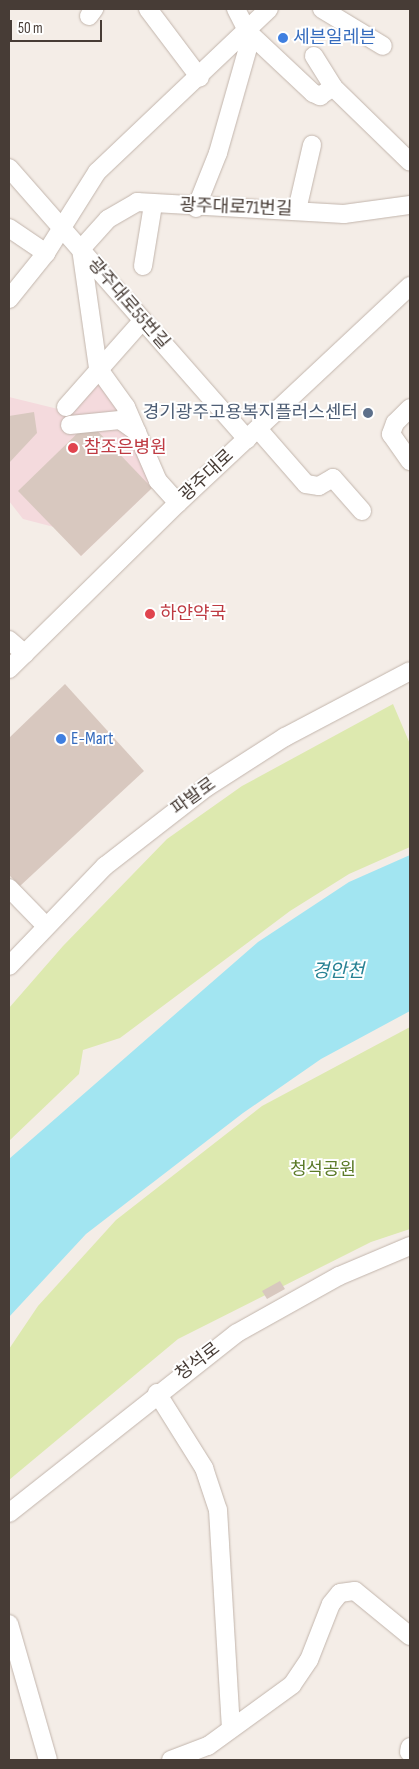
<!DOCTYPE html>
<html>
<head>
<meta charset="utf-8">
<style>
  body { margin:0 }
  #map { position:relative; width:419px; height:1769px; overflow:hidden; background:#f4ede7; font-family:"Sofia Sans Condensed","Noto Sans KR",sans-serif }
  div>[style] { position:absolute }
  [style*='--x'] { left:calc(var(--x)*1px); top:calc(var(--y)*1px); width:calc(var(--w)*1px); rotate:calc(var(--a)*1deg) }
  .medical>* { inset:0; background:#f4dadd }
  .green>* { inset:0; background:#dde9af }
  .water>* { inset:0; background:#a2e5f1 }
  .building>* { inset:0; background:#d8c8bf }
  .roads { filter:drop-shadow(0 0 1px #c2b5ac) drop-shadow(0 0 1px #c2b5ac) }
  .minor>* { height:18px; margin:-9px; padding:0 9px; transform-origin:9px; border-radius:9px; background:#fff }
  .dots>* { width:14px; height:14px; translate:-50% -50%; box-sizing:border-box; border:2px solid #fff; border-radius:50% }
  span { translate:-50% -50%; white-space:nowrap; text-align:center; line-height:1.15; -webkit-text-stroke:4px #fff; paint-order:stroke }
  .shop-label { font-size:18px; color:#366cbe }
  .left { translate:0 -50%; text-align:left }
  .street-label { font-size:18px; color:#473c36 }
  .service-label { font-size:18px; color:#4e5e75 }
  .right { translate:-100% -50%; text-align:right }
  .health-label { font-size:18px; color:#be3a42 }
  .park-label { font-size:18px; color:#5b7a28 }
  .water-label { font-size:19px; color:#278193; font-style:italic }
  .frame { position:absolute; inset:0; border:10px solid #473c36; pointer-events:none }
  .scale { position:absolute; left:10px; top:20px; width:92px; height:22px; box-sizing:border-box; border:2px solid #473c36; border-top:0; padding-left:6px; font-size:15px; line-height:18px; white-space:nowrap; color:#473c36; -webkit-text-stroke:4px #fff; paint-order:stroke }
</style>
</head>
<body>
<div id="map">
  <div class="medical">
    <i style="clip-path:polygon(98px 381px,124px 409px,152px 488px,81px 556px,54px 527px,23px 519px,9px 501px,9px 397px,58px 409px)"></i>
  </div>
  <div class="green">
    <i style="clip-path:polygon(393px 704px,410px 744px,410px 847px,349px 874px,290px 911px,120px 1038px,83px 1050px,79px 1074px,9px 1141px,9px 1008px,63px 946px,167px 839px,242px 786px)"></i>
    <i style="clip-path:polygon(410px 1027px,410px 1229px,371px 1242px,178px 1339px,9px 1480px,9px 1349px,38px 1306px,116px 1220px,262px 1106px)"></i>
  </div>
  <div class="water">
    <i style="clip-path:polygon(410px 855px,410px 1011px,321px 1059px,243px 1113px,86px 1234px,9px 1317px,9px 1159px,258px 942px,349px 882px)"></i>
  </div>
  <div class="building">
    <i style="clip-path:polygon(34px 412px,37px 433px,9px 463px,9px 416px)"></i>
    <i style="clip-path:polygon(89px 422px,152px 488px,81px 556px,18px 491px)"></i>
    <i style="clip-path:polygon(65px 684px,144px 771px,20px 886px,9px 875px,9px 738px)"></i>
    <i style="clip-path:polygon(280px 1281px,285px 1289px,267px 1299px,262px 1291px)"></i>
  </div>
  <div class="roads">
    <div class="minor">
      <i style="--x:148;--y:9;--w:86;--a:53"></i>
      <i style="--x:236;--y:9;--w:25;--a:63"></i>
      <i style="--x:247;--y:31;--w:91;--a:43.2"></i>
      <i style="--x:313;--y:93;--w:8;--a:23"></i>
      <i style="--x:320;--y:96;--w:16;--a:-35"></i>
      <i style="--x:333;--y:87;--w:107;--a:44.2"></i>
      <i style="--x:322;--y:9;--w:71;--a:31.2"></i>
      <i style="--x:89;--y:16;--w:9;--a:-54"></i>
      <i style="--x:314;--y:56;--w:36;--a:58"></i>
      <i style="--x:9;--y:168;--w:361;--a:48.7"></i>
      <i style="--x:196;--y:208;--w:59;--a:-68.2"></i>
      <i style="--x:218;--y:153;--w:109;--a:-74.1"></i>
      <i style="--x:248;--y:48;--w:17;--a:-93"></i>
      <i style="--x:297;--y:210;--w:67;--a:-77"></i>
      <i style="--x:9;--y:228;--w:45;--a:34"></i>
      <i style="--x:143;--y:266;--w:62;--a:-80.7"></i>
      <i style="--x:9;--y:299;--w:59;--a:-51.2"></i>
      <i style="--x:46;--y:253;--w:96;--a:-57.8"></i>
      <i style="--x:97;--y:172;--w:237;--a:-43.5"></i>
      <i style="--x:66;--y:407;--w:115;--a:-48.5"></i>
      <i style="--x:410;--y:408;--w:21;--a:135"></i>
      <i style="--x:395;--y:423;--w:12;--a:110"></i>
      <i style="--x:391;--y:434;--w:33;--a:55"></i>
      <i style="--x:70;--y:425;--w:50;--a:-5.7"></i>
      <i style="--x:120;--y:420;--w:21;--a:35"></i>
      <i style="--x:258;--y:429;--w:73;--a:48.9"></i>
      <i style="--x:306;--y:484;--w:13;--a:9"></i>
      <i style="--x:319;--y:486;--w:16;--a:-30"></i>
      <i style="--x:333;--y:478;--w:44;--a:48.7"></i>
      <i style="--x:178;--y:503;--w:30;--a:-132"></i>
      <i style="--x:158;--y:481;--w:81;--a:-113.4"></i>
      <i style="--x:126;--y:407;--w:48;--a:-125.7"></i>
      <i style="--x:98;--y:368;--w:120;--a:-98.1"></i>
      <i style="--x:81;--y:249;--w:40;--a:-48"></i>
      <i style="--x:108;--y:219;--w:34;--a:-30"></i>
      <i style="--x:137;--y:202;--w:207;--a:3.3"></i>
      <i style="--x:344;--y:214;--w:67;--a:-7.8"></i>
      <i style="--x:9;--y:640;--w:21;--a:41"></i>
      <i style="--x:9;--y:669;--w:237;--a:-44.5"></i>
      <i style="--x:178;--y:503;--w:318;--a:-43.1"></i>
      <i style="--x:9;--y:888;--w:52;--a:45.8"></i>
      <i style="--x:9;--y:966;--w:139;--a:-46.2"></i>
      <i style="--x:105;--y:866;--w:129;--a:-37.8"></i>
      <i style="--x:207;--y:787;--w:93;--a:-32.7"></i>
      <i style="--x:285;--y:737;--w:141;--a:-27.8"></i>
      <i style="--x:157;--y:1393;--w:89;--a:57.9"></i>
      <i style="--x:204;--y:1468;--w:44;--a:71.6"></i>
      <i style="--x:218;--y:1510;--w:218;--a:86.6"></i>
      <i style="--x:9;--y:1513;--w:290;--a:-38.3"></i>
      <i style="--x:237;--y:1333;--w:117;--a:-29.2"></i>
      <i style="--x:339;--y:1276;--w:77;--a:-22.9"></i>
      <i style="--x:9;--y:1624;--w:141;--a:74"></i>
      <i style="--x:409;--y:1752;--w:5;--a:-79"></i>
      <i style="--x:171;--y:1760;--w:40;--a:-21"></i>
      <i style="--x:208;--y:1746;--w:104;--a:-36"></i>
      <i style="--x:292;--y:1685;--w:30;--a:-56"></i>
      <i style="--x:309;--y:1660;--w:60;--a:-68.6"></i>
      <i style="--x:331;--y:1604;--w:14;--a:-51"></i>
      <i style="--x:340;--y:1593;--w:15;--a:-8"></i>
      <i style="--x:355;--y:1591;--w:71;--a:39.3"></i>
    </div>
  </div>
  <div class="dots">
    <i style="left:283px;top:38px;background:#3f7fe0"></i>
    <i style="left:368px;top:413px;background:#5c6f8a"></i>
    <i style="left:73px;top:448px;background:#e0444e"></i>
    <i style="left:150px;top:614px;background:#e0444e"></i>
    <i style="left:61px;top:739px;background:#3f7fe0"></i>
  </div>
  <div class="shop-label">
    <span class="left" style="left:293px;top:38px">세븐일레븐</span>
    <span class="left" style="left:71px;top:739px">E-Mart</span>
  </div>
  <div class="street-label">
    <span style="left:236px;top:208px;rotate:2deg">광주대로71번길</span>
    <span style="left:128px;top:304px;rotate:49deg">광주대로55번길</span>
    <span style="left:207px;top:476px;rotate:-43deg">광주대로</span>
    <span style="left:194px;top:797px;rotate:-36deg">파발로</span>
    <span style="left:198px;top:1362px;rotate:-37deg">청석로</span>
  </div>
  <div class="service-label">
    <span class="right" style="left:358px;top:413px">경기광주고용복지플러스센터</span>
  </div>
  <div class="health-label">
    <span class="left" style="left:84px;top:448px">참조은병원</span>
    <span class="left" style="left:160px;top:614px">하얀약국</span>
  </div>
  <div class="park-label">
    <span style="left:323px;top:1170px">청석공원</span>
  </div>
  <div class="water-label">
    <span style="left:338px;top:972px">경안천</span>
  </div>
  <div class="frame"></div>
  <div class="scale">50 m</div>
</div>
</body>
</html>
